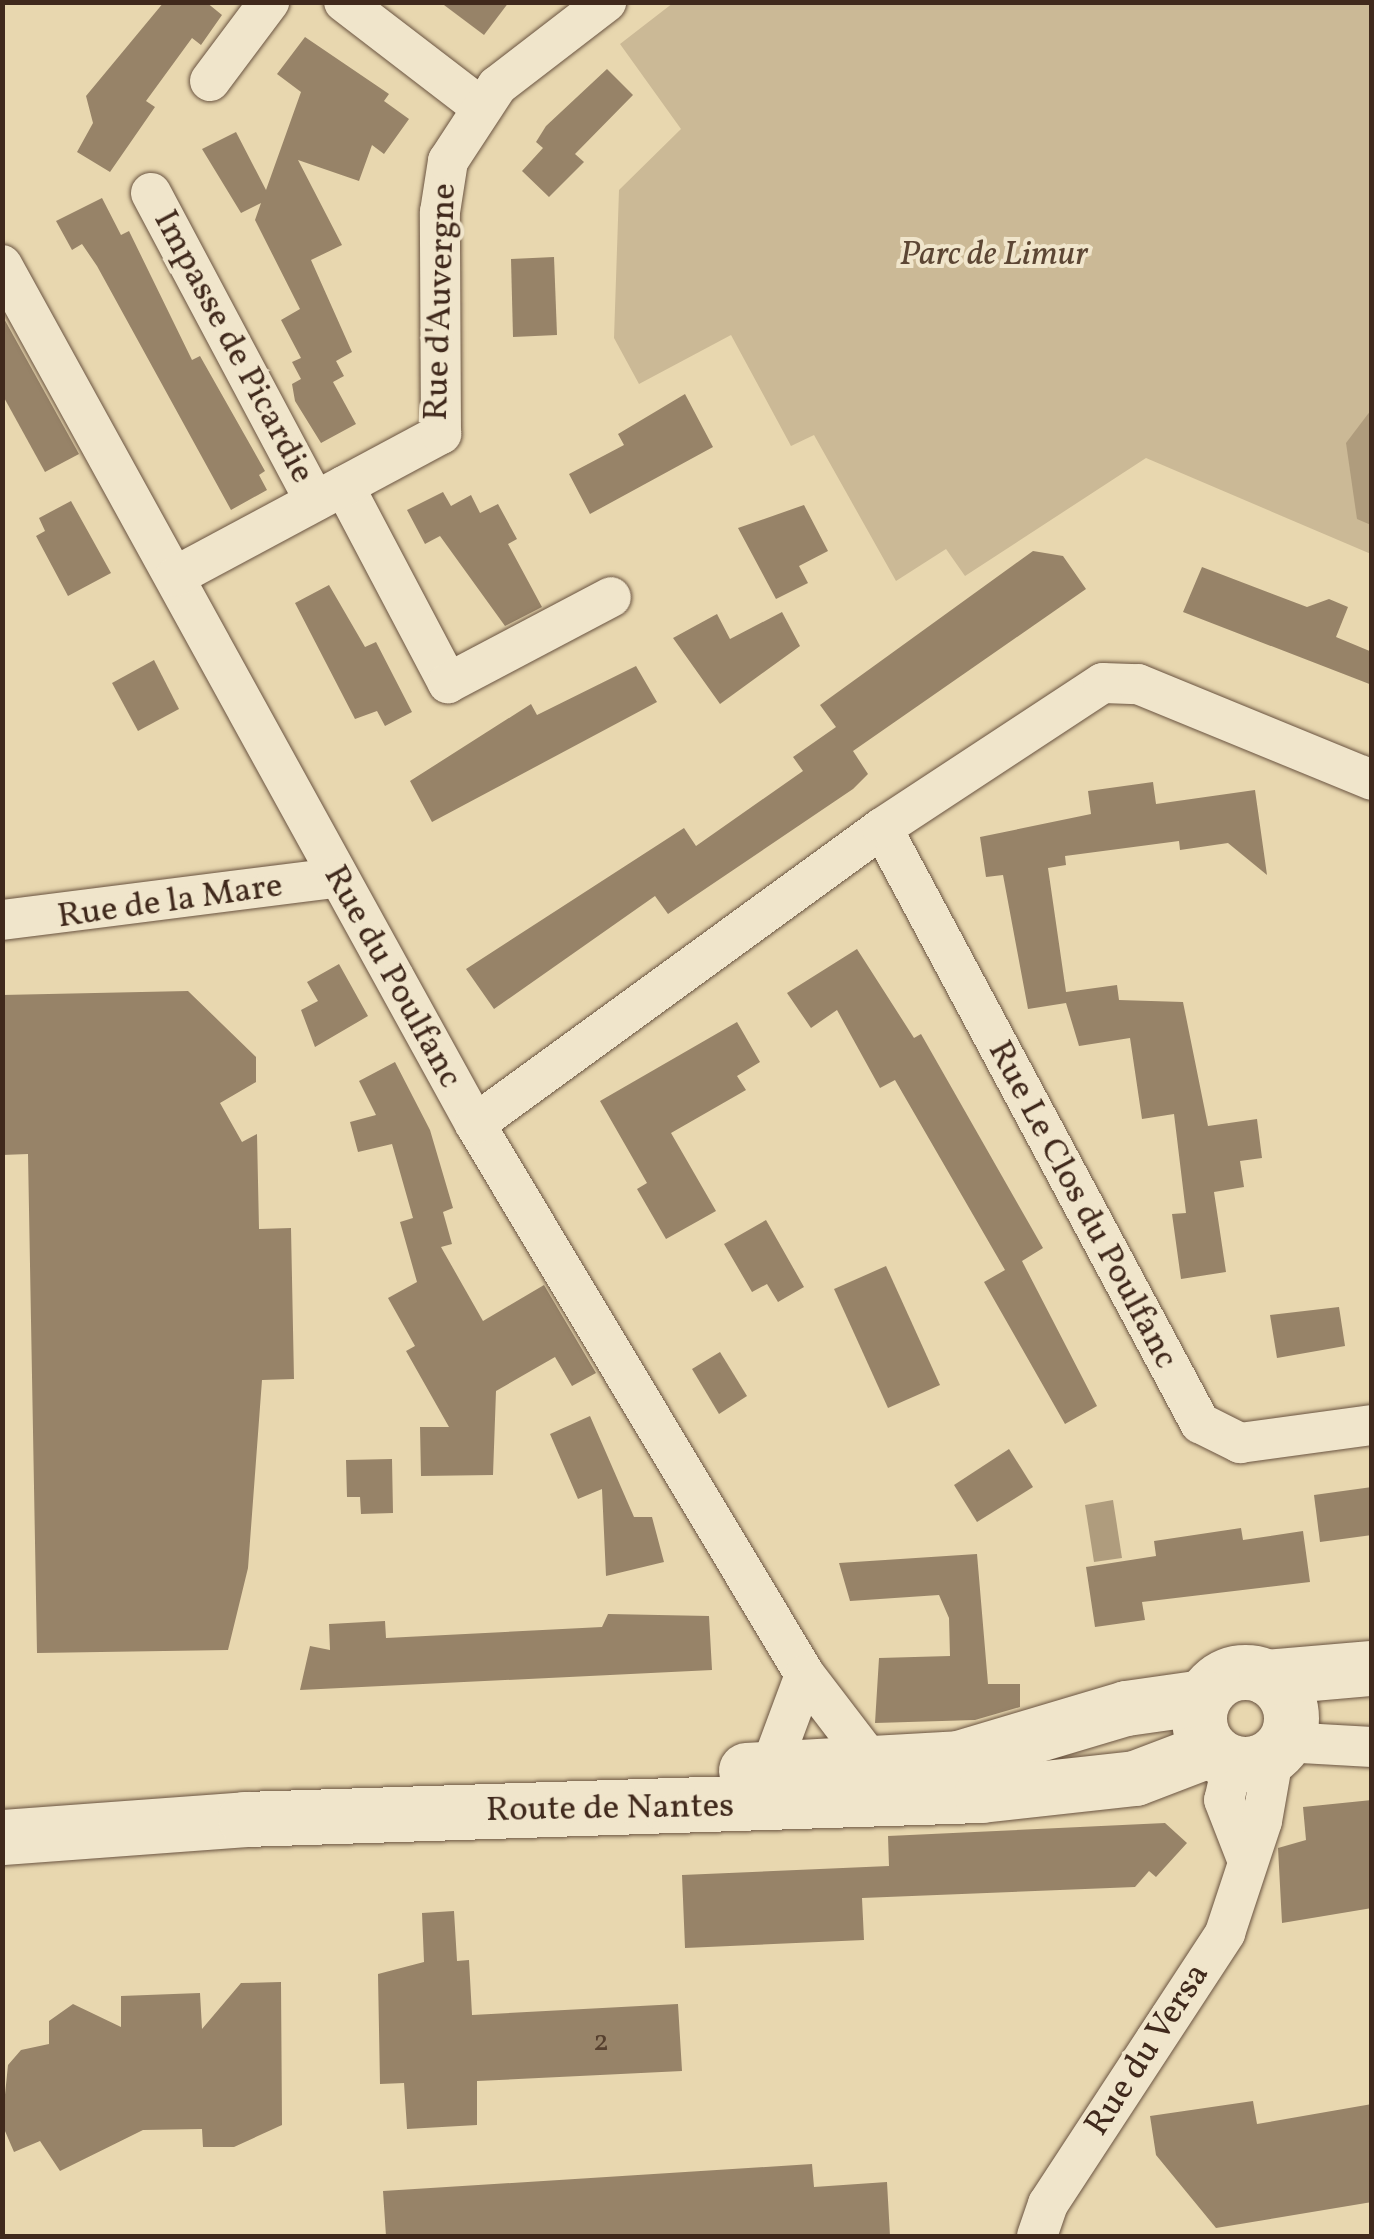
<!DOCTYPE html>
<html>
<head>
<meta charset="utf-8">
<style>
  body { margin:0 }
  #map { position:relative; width:1374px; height:2239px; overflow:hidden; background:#e8d7af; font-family:Vollkorn,serif }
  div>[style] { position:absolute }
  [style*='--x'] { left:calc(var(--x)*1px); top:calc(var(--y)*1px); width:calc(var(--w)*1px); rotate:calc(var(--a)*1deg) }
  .green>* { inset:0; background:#cbb996 }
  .water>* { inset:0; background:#af9c7d }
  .building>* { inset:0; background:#978368 }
  .roads { filter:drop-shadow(0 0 2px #6a5441) drop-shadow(0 0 2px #6a5441) }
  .street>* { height:40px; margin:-20px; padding:0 20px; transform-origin:20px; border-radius:20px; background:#f0e5cb }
  .secondary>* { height:55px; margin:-27.5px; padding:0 27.5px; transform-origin:27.5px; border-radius:27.5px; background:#f0e5cb }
  .secondary>.ring { margin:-27.5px; padding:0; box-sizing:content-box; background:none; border:55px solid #f0e5cb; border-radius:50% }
  span { translate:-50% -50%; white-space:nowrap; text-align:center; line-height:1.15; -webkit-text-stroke:8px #f0e5cb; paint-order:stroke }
  .number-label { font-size:30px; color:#56402f }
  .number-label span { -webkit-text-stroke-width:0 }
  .park-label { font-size:35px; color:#5c4634; font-style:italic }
  .street-label { font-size:35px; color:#40291c }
  .frame { position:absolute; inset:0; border:5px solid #40291c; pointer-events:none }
</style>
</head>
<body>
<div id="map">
  <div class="green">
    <i style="clip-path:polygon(673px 3px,1371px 3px,1371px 554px,1146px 458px,965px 576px,946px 549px,896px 581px,814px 435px,791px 446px,731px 335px,639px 384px,614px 338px,619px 190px,681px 129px,620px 44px)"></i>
  </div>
  <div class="water">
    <i style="clip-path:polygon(1371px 410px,1371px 525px,1357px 519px,1346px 443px)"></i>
    <i style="clip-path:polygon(1113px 1500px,1122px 1558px,1094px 1562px,1085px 1505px)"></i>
  </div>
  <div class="building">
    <i style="clip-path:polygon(164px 2px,206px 2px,222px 15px,201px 45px,192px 38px,146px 101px,155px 107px,110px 172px,77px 152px,93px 123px,86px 96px)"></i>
    <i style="clip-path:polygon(440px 2px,509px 2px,484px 35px)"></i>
    <i style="clip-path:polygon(305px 37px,389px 94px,384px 101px,409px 119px,384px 154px,372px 145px,359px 181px,298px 160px,342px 245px,311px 260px,352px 352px,336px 361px,344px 376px,333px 382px,356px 424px,321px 443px,295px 401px,292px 384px,301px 379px,292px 362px,301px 358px,281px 320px,300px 309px,255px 220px,261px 203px,241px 213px,202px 149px,236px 132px,266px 190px,301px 92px,277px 74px)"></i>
    <i style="clip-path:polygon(607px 69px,633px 95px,575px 154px,584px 162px,549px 197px,522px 171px,543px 148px,536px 142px,546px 126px)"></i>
    <i style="clip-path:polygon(102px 198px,121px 235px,129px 231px,192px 360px,200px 356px,265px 471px,259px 475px,267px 490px,231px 510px,97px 266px,82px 244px,72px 250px,56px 221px)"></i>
    <i style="clip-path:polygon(554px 257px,557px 335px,513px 337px,511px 259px)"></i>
    <i style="clip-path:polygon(2px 315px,79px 454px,45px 472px,2px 394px)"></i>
    <i style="clip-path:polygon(685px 394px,713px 447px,590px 514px,569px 474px,624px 445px,618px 434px)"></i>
    <i style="clip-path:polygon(443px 492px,451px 506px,471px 495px,480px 513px,498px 504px,517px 539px,508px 544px,542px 607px,505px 626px,440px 536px,425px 544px,407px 510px)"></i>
    <i style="clip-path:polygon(71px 501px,111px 573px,68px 596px,36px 536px,45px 531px,39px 518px)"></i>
    <i style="clip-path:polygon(804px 505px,828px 551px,799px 566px,808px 583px,776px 599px,738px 528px)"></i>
    <i style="clip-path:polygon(1033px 551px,1063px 556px,1086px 589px,853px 751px,868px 774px,853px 789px,668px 914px,655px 896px,494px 1009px,466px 969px,684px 828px,696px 846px,803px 771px,793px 757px,836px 727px,820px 705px)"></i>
    <i style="clip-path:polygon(1202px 567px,1307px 607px,1329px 599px,1348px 607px,1336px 637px,1372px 652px,1372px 685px,1183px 612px)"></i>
    <i style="clip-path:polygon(329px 585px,365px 647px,376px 642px,412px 712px,385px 726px,377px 711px,355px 719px,295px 603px)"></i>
    <i style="clip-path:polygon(782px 612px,800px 646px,720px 704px,673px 638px,717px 614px,730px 639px)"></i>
    <i style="clip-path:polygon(154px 660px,179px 709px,138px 731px,112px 683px)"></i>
    <i style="clip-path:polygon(636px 666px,657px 702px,432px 822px,410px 781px,531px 704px,537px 715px)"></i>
    <i style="clip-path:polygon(1153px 782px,1156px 804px,1255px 790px,1267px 875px,1228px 843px,1180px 850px,1179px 841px,1065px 856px,1066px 865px,1048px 868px,1066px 992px,1117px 985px,1119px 1000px,1183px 1002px,1208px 1126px,1257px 1119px,1262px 1158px,1240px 1161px,1244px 1187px,1214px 1192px,1226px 1272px,1181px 1279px,1172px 1214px,1186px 1213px,1174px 1114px,1142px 1119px,1130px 1038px,1079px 1046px,1066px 1003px,1028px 1009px,1003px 875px,986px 877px,980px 837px,1091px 814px,1088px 791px)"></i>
    <i style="clip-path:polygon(857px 949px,914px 1038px,921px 1034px,1043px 1248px,1022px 1261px,1097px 1406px,1065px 1424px,984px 1282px,1005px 1270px,895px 1080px,880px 1088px,837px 1010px,811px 1028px,787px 993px)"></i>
    <i style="clip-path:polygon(339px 964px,368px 1016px,315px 1047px,301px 1010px,318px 1001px,307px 982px)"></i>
    <i style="clip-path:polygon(188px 991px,256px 1057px,256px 1082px,220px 1103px,242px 1142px,257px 1134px,259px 1229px,291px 1228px,294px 1379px,262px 1380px,248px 1568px,228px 1650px,37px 1653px,28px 1154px,2px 1155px,2px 995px)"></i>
    <i style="clip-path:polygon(737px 1022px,760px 1062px,737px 1076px,746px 1090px,671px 1133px,716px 1211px,666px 1239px,637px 1189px,647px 1183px,600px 1101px)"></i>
    <i style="clip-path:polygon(395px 1062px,430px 1130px,453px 1208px,443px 1212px,452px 1244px,441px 1247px,483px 1321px,544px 1285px,596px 1373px,572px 1386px,555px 1357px,496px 1391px,493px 1475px,421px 1476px,420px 1427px,449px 1427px,406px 1351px,415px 1346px,388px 1298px,417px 1282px,400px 1222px,413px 1218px,392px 1144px,358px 1152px,350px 1122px,376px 1115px,359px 1081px)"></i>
    <i style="clip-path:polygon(766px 1220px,804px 1287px,778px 1302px,767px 1284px,752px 1292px,724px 1244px)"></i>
    <i style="clip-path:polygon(886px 1266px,940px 1385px,888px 1408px,834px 1289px)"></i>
    <i style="clip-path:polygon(1339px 1307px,1345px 1346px,1277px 1358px,1270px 1315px)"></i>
    <i style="clip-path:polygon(720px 1352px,747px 1396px,719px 1414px,692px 1369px)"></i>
    <i style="clip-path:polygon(590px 1416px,634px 1517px,652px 1517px,664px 1562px,606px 1576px,602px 1489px,578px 1499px,550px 1434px)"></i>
    <i style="clip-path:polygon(1009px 1449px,1033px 1487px,977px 1522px,954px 1485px)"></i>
    <i style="clip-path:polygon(392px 1459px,393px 1513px,361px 1514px,360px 1497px,347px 1497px,346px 1460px)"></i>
    <i style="clip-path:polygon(1372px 1487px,1372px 1535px,1320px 1542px,1314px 1495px)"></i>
    <i style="clip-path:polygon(1241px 1528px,1243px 1540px,1303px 1531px,1310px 1582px,1142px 1602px,1145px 1620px,1095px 1627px,1086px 1567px,1156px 1556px,1154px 1541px)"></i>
    <i style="clip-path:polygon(977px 1554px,988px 1684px,1020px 1684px,1020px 1707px,975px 1720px,875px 1723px,879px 1658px,950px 1656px,949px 1618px,939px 1595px,850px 1601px,839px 1563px)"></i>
    <i style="clip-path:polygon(608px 1614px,709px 1616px,712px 1670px,300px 1690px,310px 1646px,330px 1650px,329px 1624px,385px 1621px,386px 1638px,602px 1627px)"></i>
    <i style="clip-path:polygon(1372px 1800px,1372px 1908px,1282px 1923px,1278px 1848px,1306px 1840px,1303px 1807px)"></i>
    <i style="clip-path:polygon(1165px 1823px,1187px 1843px,1156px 1877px,1149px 1871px,1135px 1887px,862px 1898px,864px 1940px,685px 1948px,682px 1875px,889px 1866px,888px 1836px)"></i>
    <i style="clip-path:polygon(454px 1911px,457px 1961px,469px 1960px,472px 2015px,678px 2004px,682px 2071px,477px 2081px,477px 2125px,407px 2129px,404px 2083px,380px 2084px,378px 1974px,424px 1962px,422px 1913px)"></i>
    <i style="clip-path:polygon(281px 1982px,282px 2125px,234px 2147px,203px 2147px,202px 2129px,143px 2130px,60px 2171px,40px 2141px,14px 2152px,2px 2124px,8px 2065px,21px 2050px,49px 2044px,49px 2021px,73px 2004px,121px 2027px,121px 1996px,200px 1993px,202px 2029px,241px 1983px)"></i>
    <i style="clip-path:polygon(1253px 2101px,1257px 2124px,1372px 2104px,1372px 2202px,1216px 2228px,1156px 2155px,1150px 2116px)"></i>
    <i style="clip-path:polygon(812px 2164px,814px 2187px,887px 2182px,890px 2236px,386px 2236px,383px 2191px)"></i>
  </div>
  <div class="roads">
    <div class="street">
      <i style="--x:344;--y:2;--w:169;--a:37.5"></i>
      <i style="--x:210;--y:81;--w:99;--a:-53.2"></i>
      <i style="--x:151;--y:193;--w:349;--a:62"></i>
      <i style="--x:2;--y:265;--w:981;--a:61.16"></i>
      <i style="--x:475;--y:1124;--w:642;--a:59.08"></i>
      <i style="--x:805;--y:1675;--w:107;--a:52.6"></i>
      <i style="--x:344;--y:486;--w:223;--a:62.2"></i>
      <i style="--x:448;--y:683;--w:184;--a:-27.8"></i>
      <i style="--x:176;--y:576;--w:301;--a:-28.2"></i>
      <i style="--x:441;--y:434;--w:222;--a:-90.3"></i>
      <i style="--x:440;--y:212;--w:52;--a:-81.1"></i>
      <i style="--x:448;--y:161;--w:90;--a:-56.8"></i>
      <i style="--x:497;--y:86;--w:138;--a:-37.6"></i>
      <i style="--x:882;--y:828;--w:675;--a:61.88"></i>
      <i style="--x:1200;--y:1423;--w:45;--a:26.6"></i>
      <i style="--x:1240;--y:1443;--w:133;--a:-7.8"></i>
      <i style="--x:2;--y:920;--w:337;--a:-7.2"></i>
      <i style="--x:475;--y:1124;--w:503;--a:-36.03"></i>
      <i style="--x:882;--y:828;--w:264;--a:-33.3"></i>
      <i style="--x:1103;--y:683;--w:35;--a:2"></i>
      <i style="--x:1138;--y:684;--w:253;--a:22.3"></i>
      <i style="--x:1284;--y:1742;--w:88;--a:3.3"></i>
      <i style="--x:1233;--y:1762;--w:39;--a:103"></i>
      <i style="--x:1224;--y:1800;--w:63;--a:68.7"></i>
      <i style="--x:770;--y:1769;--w:100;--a:-69.6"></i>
      <i style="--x:1037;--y:2236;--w:34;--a:-71"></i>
      <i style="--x:1048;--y:2204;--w:324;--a:-56.8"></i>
      <i style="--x:1225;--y:1933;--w:118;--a:-71.7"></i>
      <i style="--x:1262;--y:1821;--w:69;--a:-80"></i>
    </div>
    <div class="secondary">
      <i class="ring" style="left:1199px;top:1672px;width:37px;height:37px"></i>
      <i style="--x:1266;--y:1677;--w:106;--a:-4.9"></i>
      <i style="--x:746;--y:1770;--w:212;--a:-3.2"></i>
      <i style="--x:958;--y:1758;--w:175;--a:-16.6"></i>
      <i style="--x:1126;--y:1708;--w:78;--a:-8.1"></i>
      <i style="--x:2;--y:1837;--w:244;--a:-4.2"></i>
      <i style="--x:245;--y:1819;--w:736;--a:-1.87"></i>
      <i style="--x:981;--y:1795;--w:155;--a:-6.3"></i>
      <i style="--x:1135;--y:1778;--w:81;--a:-20.9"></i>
    </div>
  </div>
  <div class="number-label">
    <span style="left:601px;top:2042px">2</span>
  </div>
  <div class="park-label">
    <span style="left:994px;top:255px">Parc de Limur</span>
  </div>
  <div class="street-label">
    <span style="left:441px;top:302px;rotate:-88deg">Rue d'Auvergne</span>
    <span style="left:233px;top:347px;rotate:62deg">Impasse de Picardie</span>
    <span style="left:170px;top:902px;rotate:-8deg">Rue de la Mare</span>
    <span style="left:392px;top:977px;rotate:61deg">Rue du Poulfanc</span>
    <span style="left:1082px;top:1205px;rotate:62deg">Rue Le Clos du Poulfanc</span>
    <span style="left:610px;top:1809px;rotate:-1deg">Route de Nantes</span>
    <span style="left:1148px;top:2050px;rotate:-57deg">Rue du Versa</span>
  </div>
  <div class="frame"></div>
</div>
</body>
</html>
